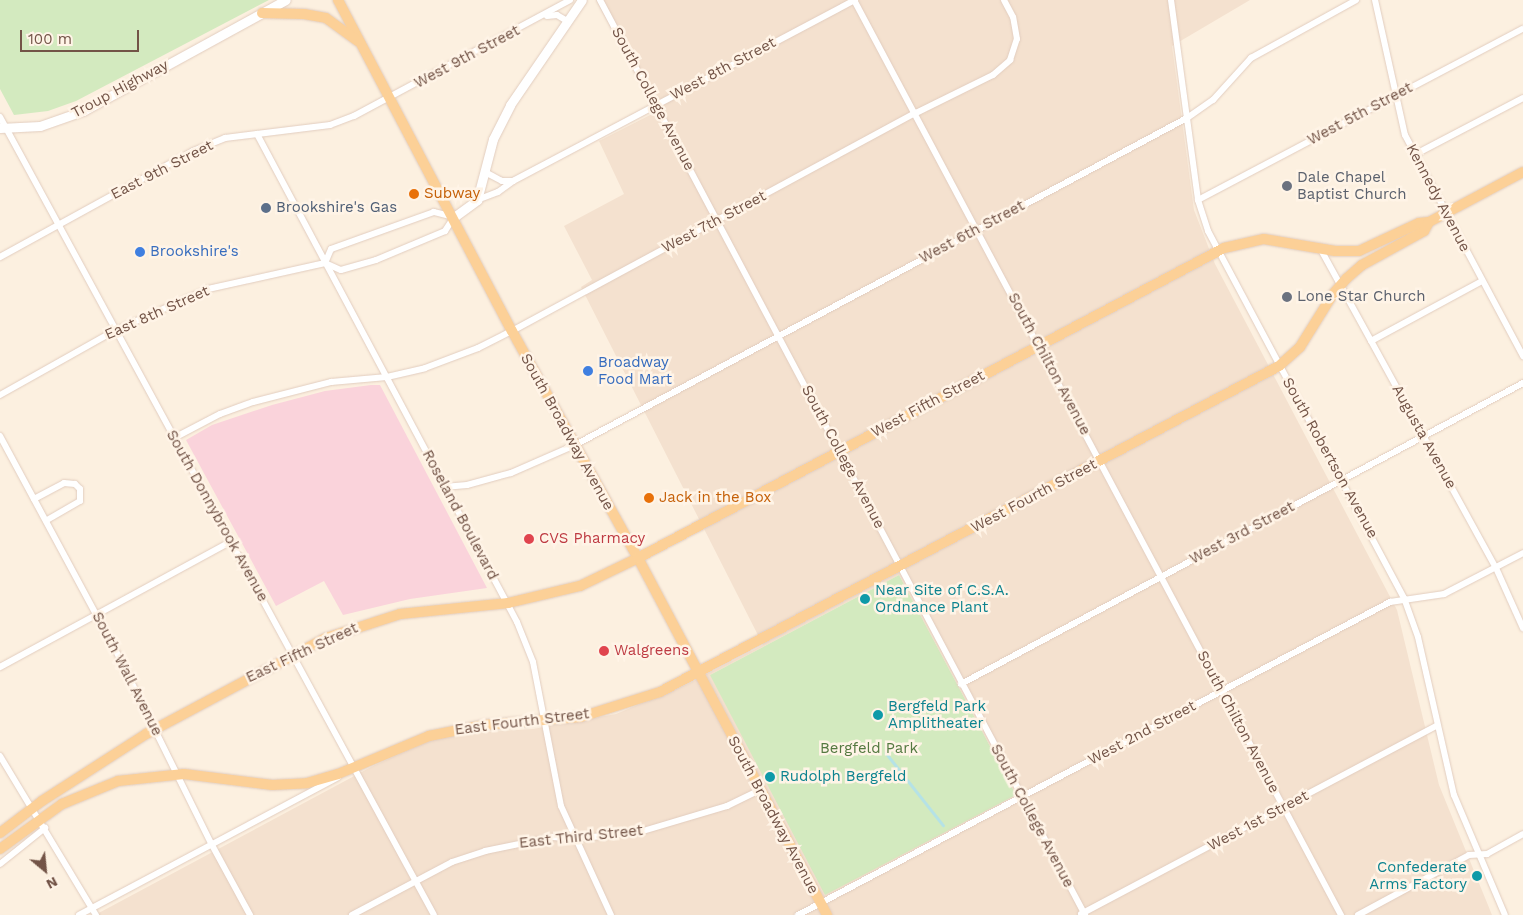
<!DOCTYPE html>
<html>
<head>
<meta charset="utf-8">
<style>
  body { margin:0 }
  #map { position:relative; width:1523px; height:915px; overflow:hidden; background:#fcf0e0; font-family:"Work Sans",sans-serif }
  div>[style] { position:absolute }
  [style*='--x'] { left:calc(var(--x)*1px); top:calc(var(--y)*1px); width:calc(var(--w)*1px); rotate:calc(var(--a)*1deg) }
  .residential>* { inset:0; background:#f4e1cf }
  .medical>* { inset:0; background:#fad3db }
  .green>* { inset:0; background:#d3eabf }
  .stream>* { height:2.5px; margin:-1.25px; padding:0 1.25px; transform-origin:1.25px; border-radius:1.25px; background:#b5e2e6 }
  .roads { filter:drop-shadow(0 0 1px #e2cdbf) drop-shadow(0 0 1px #e2cdbf) }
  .minor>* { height:6px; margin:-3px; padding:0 3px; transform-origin:3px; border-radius:3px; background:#fff }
  .secondary>* { height:9px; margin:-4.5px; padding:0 4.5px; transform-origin:4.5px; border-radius:4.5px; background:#fff }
  .primary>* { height:10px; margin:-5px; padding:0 5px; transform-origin:5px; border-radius:5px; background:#fcd097 }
  .dots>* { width:14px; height:14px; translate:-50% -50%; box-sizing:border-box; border:2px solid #fff4e7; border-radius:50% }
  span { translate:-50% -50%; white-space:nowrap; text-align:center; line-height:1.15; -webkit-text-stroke:5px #fff4e7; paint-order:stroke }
  .street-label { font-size:15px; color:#735447 }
  .worship-label { font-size:15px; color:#5b616d }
  .left { translate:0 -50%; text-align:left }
  .food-label { font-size:15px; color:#c56008 }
  .service-label { font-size:15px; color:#4e5e75 }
  .shop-label { font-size:15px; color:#366cbe }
  .health-label { font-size:15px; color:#be3a42 }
  .culture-label { font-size:15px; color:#0d838f }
  .right { translate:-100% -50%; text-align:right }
  .park-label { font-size:15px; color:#547940 }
  .north { position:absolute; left:20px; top:845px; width:50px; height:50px; -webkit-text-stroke:4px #fff4e7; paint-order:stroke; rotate:152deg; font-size:14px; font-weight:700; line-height:20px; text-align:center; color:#735447 }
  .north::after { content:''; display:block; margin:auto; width:18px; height:22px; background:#735447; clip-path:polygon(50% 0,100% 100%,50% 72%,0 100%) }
  .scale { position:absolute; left:20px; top:30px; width:119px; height:22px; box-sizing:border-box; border:2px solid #735447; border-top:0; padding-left:6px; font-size:15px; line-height:18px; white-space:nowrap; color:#735447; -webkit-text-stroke:4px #fff4e7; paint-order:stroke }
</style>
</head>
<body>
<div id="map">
  <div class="residential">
    <i style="clip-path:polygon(evenodd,596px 0,1250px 0,1172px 46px,1194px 210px,1215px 264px,1397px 610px,1439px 785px,1492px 915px,95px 915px,371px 767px,426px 742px,456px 734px,533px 729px,616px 714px,688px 684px,763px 645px,581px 287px,592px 280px,564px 226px,624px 194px,599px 141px,656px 112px,596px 0,899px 575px,1016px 795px,957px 825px,710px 675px,899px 575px)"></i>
  </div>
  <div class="medical">
    <i style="clip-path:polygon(371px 385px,380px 385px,487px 588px,410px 599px,343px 615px,324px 581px,276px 606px,186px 440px,212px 425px,272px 405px,325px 391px)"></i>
  </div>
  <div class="green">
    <i style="clip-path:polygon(0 0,269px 0,76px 101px,48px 111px,14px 115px,0 89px)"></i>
    <i style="clip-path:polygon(899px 575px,1016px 795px,825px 895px,710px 675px)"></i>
  </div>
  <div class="stream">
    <i style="--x:886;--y:753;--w:92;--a:51.6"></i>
  </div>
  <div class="roads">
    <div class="minor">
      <i style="--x:600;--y:0;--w:1036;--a:62.07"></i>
      <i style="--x:854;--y:0;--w:1037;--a:61.98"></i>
      <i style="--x:1171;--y:0;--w:202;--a:82.3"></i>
      <i style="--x:1198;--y:200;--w:33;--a:72"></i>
      <i style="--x:1208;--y:231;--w:416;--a:61.9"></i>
      <i style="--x:1404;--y:598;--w:41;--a:70.3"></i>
      <i style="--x:1418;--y:637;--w:162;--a:77.2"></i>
      <i style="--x:1454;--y:795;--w:130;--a:67"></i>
      <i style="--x:1375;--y:0;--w:138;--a:77.5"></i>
      <i style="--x:1405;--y:135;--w:251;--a:61.9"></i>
      <i style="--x:547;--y:16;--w:10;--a:-6"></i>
      <i style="--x:557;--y:15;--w:12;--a:31"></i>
      <i style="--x:0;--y:117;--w:908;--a:61.46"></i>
      <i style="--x:257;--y:134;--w:553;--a:61.95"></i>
      <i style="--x:517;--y:622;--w:43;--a:68.2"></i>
      <i style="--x:533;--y:662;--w:147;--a:79"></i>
      <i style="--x:561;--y:806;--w:120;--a:65.4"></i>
      <i style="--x:1414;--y:155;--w:123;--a:-27.6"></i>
      <i style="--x:485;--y:172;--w:19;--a:28"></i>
      <i style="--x:502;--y:181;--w:11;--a:0"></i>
      <i style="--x:477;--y:200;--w:22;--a:-21"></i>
      <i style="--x:498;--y:192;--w:19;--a:-36"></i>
      <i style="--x:513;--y:181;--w:387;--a:-27.9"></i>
      <i style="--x:1198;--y:200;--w:367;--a:-27.8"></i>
      <i style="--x:1320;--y:248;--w:365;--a:61.2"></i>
      <i style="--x:1496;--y:568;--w:66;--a:65.8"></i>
      <i style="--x:0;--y:257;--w:220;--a:-28.8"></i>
      <i style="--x:193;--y:151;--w:35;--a:-22"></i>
      <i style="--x:225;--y:138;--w:106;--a:-7.1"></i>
      <i style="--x:330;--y:125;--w:26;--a:-21"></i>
      <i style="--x:354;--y:116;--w:245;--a:-28.2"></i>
      <i style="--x:1371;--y:341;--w:126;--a:-28.4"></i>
      <i style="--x:0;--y:395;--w:133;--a:-29.3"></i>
      <i style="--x:116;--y:330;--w:101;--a:-24"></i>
      <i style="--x:208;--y:289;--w:120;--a:-12.5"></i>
      <i style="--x:325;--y:263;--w:17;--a:24"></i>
      <i style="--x:341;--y:270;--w:36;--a:-16"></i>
      <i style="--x:376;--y:260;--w:75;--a:-22.8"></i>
      <i style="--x:445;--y:231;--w:17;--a:-57"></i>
      <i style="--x:454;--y:217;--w:21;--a:-166"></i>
      <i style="--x:434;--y:212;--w:109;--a:160.2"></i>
      <i style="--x:331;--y:249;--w:15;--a:113"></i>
      <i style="--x:0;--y:436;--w:244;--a:61.7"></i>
      <i style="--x:116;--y:651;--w:216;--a:63.7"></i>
      <i style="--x:212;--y:845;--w:80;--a:61.5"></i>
      <i style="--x:174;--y:438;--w:52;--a:-27.6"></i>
      <i style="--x:220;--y:414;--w:35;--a:-20"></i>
      <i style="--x:253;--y:402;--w:81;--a:-14.4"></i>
      <i style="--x:331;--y:382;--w:56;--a:-5.1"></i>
      <i style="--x:387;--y:377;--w:39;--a:-13"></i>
      <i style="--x:425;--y:368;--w:57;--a:-20.7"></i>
      <i style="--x:478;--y:348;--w:38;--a:-27"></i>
      <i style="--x:512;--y:331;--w:459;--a:-28.4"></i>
      <i style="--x:916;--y:113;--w:86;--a:-26.3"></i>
      <i style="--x:993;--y:75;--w:23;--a:-41"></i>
      <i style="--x:1010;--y:60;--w:22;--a:-72"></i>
      <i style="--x:1017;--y:39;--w:22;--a:-100"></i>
      <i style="--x:1013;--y:17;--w:19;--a:-118"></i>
      <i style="--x:444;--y:487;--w:23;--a:-5"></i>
      <i style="--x:467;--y:485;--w:46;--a:-15.3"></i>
      <i style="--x:511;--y:473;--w:70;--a:-23.6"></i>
      <i style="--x:575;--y:445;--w:694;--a:-28.12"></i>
      <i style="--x:1187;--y:118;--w:32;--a:-35"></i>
      <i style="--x:1213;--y:100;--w:57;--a:-47.9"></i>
      <i style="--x:1251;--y:58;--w:120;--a:-28.9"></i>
      <i style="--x:34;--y:499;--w:34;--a:-28"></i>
      <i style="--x:64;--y:483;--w:11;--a:5"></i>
      <i style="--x:75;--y:484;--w:7;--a:45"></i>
      <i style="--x:80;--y:489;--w:12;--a:90"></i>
      <i style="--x:80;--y:501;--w:39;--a:150"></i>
      <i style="--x:0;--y:667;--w:262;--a:-28.5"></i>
      <i style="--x:961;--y:684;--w:638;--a:-28.17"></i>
      <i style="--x:0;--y:756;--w:186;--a:58.9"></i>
      <i style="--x:0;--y:864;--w:58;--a:-38.7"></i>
      <i style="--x:1081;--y:914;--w:402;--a:-27.9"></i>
      <i style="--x:79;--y:915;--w:293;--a:-28"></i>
      <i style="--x:352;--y:915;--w:113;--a:-27.9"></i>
      <i style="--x:452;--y:862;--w:35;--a:-18"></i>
      <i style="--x:485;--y:851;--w:69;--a:-11.6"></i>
      <i style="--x:553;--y:837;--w:23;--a:5"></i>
      <i style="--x:576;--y:839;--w:67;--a:-6.8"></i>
      <i style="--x:643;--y:831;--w:88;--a:-16.6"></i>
      <i style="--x:727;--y:806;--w:34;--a:-26"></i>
      <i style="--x:798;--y:915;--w:670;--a:-27.87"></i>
      <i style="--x:1390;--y:602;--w:55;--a:-8.4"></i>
      <i style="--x:1444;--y:594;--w:89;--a:-27.4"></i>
      <i style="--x:1358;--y:915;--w:126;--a:-28.4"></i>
      <i style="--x:1469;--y:855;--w:18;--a:-3"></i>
      <i style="--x:1487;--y:854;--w:41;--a:-29.1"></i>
    </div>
    <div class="secondary">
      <i style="--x:0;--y:128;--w:40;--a:-2.9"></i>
      <i style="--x:40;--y:126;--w:46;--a:-19.2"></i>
      <i style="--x:83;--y:111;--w:231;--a:-28.7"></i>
      <i style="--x:454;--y:217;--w:29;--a:-36"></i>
      <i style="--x:477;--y:200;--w:63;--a:-75.3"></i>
      <i style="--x:493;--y:139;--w:38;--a:-63"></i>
      <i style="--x:510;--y:105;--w:127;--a:-55.6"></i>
    </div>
    <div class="primary">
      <i style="--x:338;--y:0;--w:374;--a:62.3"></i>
      <i style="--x:512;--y:331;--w:260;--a:61"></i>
      <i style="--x:638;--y:558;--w:404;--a:62.1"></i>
      <i style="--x:262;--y:13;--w:42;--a:1.4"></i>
      <i style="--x:304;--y:14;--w:22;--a:10"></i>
      <i style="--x:326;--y:18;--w:39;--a:36"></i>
      <i style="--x:0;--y:833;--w:53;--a:-37.3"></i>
      <i style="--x:42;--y:801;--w:124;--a:-32.8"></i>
      <i style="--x:146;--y:734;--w:204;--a:-28.1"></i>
      <i style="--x:326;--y:638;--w:78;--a:-18"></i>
      <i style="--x:400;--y:614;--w:109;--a:-5.8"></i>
      <i style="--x:508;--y:603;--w:74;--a:-13.3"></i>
      <i style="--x:580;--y:586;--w:64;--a:-25.8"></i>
      <i style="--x:638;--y:558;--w:663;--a:-27.88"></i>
      <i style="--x:1224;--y:248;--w:41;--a:-12.7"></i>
      <i style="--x:1264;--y:239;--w:72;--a:9.6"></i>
      <i style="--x:1335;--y:251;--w:24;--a:0"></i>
      <i style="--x:1359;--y:251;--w:66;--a:-25"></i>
      <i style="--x:1419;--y:223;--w:10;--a:-6"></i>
      <i style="--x:1429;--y:222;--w:106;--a:-28"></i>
      <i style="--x:0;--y:849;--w:77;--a:-36"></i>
      <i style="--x:62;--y:804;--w:61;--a:-22.3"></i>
      <i style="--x:118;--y:781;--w:66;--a:-6.1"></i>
      <i style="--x:184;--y:774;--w:89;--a:7.1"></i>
      <i style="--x:272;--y:785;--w:35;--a:-3"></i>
      <i style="--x:307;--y:783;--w:32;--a:-16"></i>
      <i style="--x:338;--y:774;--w:99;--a:-22.7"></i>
      <i style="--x:429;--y:736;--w:55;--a:-11.5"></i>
      <i style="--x:483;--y:725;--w:98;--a:-4.7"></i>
      <i style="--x:581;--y:717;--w:83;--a:-17.6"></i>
      <i style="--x:660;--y:692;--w:700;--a:-27.77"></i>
      <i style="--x:1279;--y:366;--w:28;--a:-42"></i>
      <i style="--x:1300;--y:347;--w:62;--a:-58.1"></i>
      <i style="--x:1333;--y:294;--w:21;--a:-49"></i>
      <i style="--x:1347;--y:278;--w:20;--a:-41"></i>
      <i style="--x:1362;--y:265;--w:71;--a:-28.7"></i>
      <i style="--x:1424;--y:231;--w:10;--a:-61"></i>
    </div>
  </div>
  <div class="dots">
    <i style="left:1287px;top:186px;background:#6b7280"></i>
    <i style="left:414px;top:194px;background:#e8710a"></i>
    <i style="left:266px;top:208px;background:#5c6f8a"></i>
    <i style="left:140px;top:252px;background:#3f7fe0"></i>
    <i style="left:1287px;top:297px;background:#6b7280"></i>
    <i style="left:588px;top:371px;background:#3f7fe0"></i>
    <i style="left:649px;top:498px;background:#e8710a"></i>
    <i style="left:529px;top:539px;background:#e0444e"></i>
    <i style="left:865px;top:599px;background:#0f9aa8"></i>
    <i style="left:604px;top:651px;background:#e0444e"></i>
    <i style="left:878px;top:715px;background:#0f9aa8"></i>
    <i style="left:770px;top:777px;background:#0f9aa8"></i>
    <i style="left:1477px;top:876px;background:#0f9aa8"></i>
  </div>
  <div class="street-label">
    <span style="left:467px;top:57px;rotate:-28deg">West 9th Street</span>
    <span style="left:723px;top:69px;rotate:-28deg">West 8th Street</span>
    <span style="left:120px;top:89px;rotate:-28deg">Troup Highway</span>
    <span style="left:653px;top:99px;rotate:62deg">South College Avenue</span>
    <span style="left:1360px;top:114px;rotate:-28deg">West 5th Street</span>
    <span style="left:162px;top:170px;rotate:-27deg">East 9th Street</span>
    <span style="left:1438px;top:198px;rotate:62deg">Kennedy Avenue</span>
    <span style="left:714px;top:222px;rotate:-28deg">West 7th Street</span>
    <span style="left:972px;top:232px;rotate:-28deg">West 6th Street</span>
    <span style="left:157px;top:313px;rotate:-24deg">East 8th Street</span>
    <span style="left:1049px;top:364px;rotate:62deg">South Chilton Avenue</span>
    <span style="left:928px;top:404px;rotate:-28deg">West Fifth Street</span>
    <span style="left:567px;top:432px;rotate:61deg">South Broadway Avenue</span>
    <span style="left:1424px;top:437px;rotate:61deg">Augusta Avenue</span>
    <span style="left:843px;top:457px;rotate:62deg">South College Avenue</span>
    <span style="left:1330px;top:458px;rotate:61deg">South Robertson Avenue</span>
    <span style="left:1034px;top:496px;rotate:-28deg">West Fourth Street</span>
    <span style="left:460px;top:515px;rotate:62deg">Roseland Boulevard</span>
    <span style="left:217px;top:516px;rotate:61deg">South Donnybrook Avenue</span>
    <span style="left:1242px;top:533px;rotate:-28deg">West 3rd Street</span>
    <span style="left:302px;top:653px;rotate:-25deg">East Fifth Street</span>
    <span style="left:127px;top:674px;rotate:63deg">South Wall Avenue</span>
    <span style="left:522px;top:722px;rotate:-7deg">East Fourth Street</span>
    <span style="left:1238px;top:722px;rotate:62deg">South Chilton Avenue</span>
    <span style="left:1142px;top:733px;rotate:-28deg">West 2nd Street</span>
    <span style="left:773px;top:815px;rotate:62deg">South Broadway Avenue</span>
    <span style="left:1032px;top:816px;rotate:62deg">South College Avenue</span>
    <span style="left:1258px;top:821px;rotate:-28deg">West 1st Street</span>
    <span style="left:581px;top:837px;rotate:-6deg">East Third Street</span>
  </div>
  <div class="worship-label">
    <span class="left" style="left:1297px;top:186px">Dale Chapel<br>Baptist Church</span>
    <span class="left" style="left:1297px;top:297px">Lone Star Church</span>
  </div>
  <div class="food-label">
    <span class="left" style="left:424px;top:194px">Subway</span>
    <span class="left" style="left:659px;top:498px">Jack in the Box</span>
  </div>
  <div class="service-label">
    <span class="left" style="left:276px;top:208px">Brookshire's Gas</span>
  </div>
  <div class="shop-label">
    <span class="left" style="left:150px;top:252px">Brookshire's</span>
    <span class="left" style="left:598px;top:371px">Broadway<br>Food Mart</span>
  </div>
  <div class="health-label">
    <span class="left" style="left:539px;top:539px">CVS Pharmacy</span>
    <span class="left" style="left:614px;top:651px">Walgreens</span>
  </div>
  <div class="culture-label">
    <span class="left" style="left:875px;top:599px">Near Site of C.S.A.<br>Ordnance Plant</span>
    <span class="left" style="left:888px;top:715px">Bergfeld Park<br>Amplitheater</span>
    <span class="left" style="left:780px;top:777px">Rudolph Bergfeld</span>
    <span class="right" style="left:1467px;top:876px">Confederate<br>Arms Factory</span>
  </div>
  <div class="park-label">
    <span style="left:869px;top:749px">Bergfeld Park</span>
  </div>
  <div class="north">N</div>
  <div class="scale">100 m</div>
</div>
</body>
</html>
